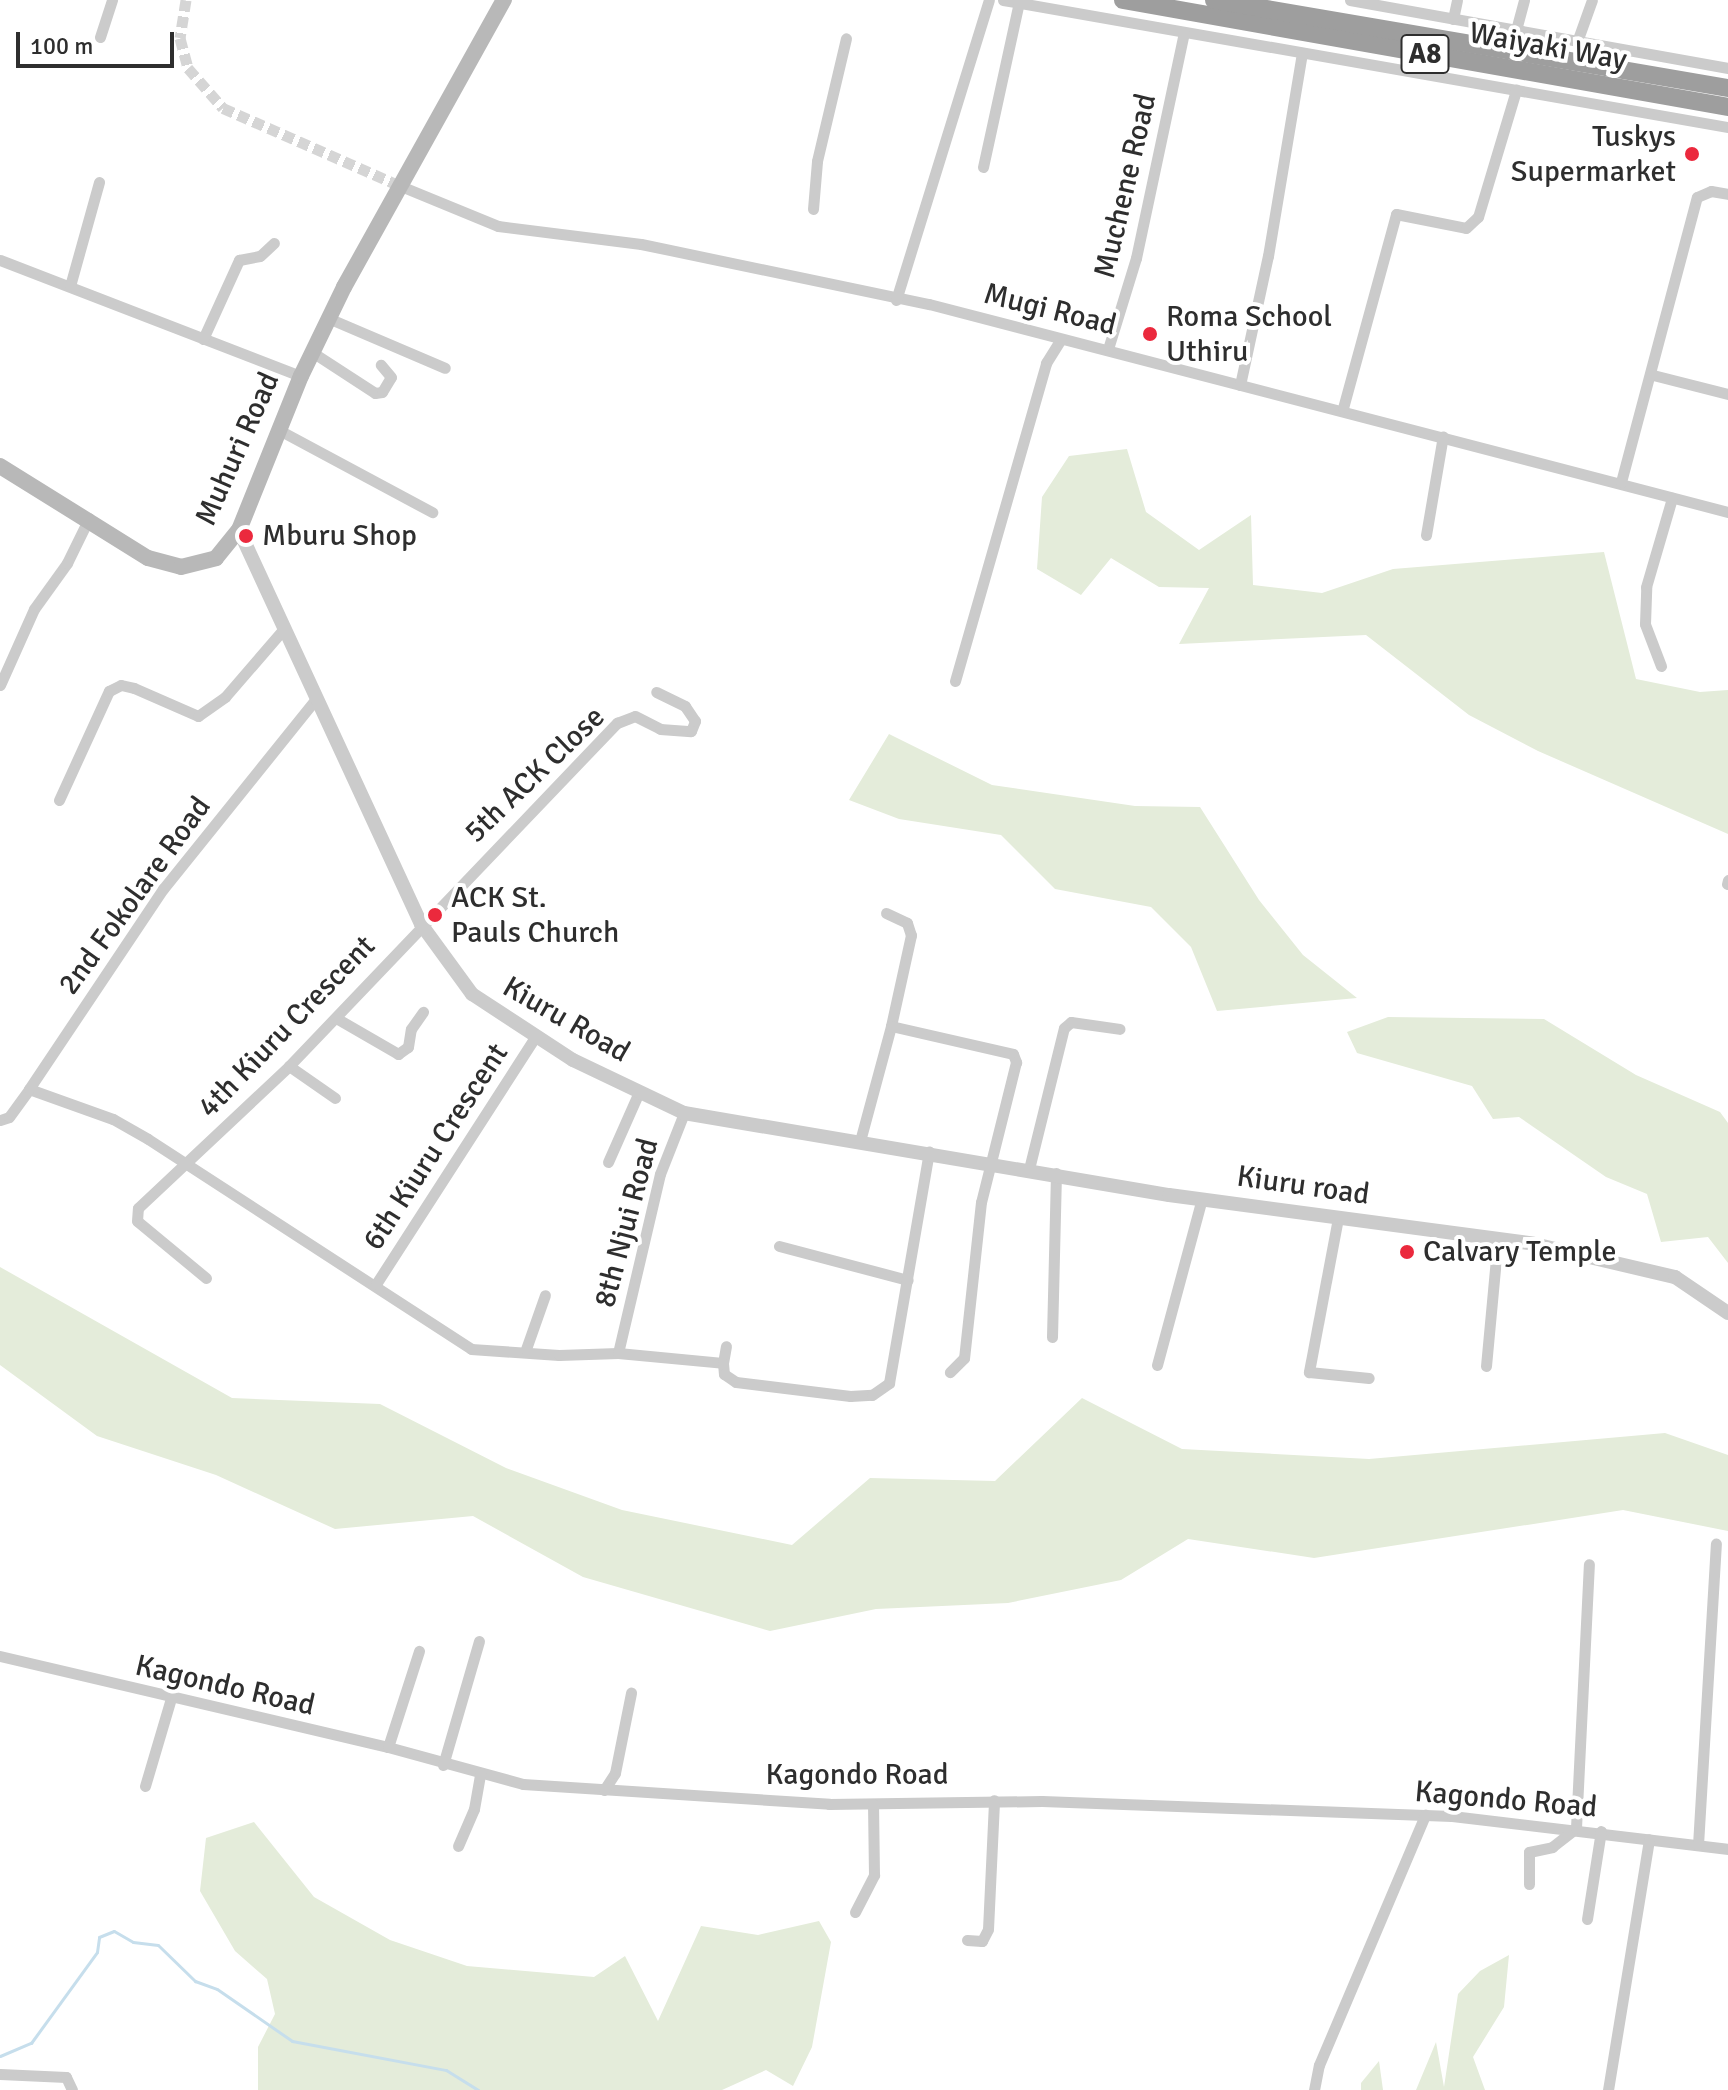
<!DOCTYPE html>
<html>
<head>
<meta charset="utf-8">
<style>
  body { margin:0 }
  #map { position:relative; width:1728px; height:2090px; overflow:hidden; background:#fff; font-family:Signika,sans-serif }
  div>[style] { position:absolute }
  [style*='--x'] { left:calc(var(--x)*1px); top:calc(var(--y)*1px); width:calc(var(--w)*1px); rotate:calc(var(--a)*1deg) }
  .green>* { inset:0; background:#e4ecda }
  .stream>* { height:3px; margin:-1.5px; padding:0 1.5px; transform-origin:1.5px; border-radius:1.5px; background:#c6deec }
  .minor-tunnel>* { height:11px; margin-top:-5.5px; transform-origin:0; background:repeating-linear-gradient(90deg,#d5d5d5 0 11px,transparent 0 16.5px) }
  .minor>* { height:11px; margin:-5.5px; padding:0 5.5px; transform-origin:5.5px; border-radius:5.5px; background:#cbcbcb }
  .tertiary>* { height:14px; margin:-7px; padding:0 7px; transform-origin:7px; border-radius:7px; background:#cbcbcb }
  .secondary>* { height:16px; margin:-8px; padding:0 8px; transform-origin:8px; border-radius:8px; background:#b8b8b8 }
  .trunk>* { height:18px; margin:-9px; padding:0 9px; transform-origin:9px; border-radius:9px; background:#9e9e9e }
  .dots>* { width:22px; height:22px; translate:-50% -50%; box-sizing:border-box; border:4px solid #fff; border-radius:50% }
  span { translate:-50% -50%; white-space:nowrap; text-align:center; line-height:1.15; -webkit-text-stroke:8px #fff; paint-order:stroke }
  .shield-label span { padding:2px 6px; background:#fff; border:2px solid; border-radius:6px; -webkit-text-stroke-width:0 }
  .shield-label { font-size:28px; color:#2e2e2e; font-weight:700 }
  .street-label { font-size:30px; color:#2e2e2e }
  .poi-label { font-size:30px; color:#2e2e2e }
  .right { translate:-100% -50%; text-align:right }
  .left { translate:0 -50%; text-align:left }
  .scale { position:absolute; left:16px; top:32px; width:158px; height:36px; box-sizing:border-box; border:4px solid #2e2e2e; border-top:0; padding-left:10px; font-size:24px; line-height:28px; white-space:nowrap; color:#2e2e2e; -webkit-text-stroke:6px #fff; paint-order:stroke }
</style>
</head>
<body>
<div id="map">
  <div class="green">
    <i style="clip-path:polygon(1127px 449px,1146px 512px,1199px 550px,1251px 515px,1253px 585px,1322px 593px,1393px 569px,1604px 552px,1636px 679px,1700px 692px,1728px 690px,1728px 834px,1538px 751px,1469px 715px,1366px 635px,1179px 644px,1209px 588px,1159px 587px,1111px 558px,1081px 595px,1037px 569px,1042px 497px,1069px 456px)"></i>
    <i style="clip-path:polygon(889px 734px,992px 785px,1135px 806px,1200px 807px,1259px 900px,1303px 955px,1357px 998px,1217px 1011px,1191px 947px,1151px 907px,1055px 889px,1001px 835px,899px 819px,849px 800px)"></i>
    <i style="clip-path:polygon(1388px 1017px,1544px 1019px,1636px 1075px,1720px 1112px,1728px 1123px,1728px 1263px,1708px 1237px,1661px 1242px,1647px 1194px,1606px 1177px,1519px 1117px,1493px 1119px,1472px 1086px,1357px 1053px,1347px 1032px)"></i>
    <i style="clip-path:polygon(0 1267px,232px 1398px,380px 1404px,506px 1468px,622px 1510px,792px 1545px,870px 1478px,995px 1481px,1082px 1398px,1182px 1449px,1369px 1459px,1665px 1433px,1728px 1455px,1728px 1531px,1623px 1510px,1314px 1558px,1188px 1539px,1121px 1580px,1008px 1603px,876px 1609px,770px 1631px,583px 1577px,473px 1516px,335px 1529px,216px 1475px,97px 1436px,0 1365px)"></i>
    <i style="clip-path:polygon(254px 1822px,314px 1897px,390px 1940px,467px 1966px,594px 1977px,625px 1956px,658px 2021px,701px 1926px,758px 1935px,819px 1921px,831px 1942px,812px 2047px,793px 2086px,766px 2070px,722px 2090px,258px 2090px,258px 2047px,275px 2014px,267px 1979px,235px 1951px,200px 1891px,206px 1838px)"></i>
    <i style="clip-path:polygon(1509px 1955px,1504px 2007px,1473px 2057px,1485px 2090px,1416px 2090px,1436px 2042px,1444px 2087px,1458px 1994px,1480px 1971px)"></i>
    <i style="clip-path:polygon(1379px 2061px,1383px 2090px,1361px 2090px,1361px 2083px)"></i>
  </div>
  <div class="stream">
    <i style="--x:0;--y:2056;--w:34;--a:-23"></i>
    <i style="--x:31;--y:2043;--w:112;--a:-54"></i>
    <i style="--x:97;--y:1952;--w:15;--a:-82"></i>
    <i style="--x:99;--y:1937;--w:16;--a:-22"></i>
    <i style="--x:114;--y:1931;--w:22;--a:30"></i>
    <i style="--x:133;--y:1942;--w:25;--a:7"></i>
    <i style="--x:158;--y:1945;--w:52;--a:44.2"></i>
    <i style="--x:195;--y:1981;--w:23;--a:20"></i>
    <i style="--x:217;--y:1989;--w:91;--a:34.7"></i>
    <i style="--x:292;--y:2041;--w:157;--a:10.7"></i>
    <i style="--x:446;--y:2070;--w:38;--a:32"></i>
  </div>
  <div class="minor-tunnel">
    <i style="--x:186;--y:0;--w:38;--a:99"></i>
    <i style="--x:180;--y:38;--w:31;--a:75"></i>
    <i style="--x:188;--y:68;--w:53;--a:48.8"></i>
    <i style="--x:223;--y:108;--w:197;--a:23.7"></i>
  </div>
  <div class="minor">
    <i style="--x:1003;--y:0;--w:736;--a:9.94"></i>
    <i style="--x:1350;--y:0;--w:384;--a:10.2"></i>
    <i style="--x:1453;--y:19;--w:19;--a:-78"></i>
    <i style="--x:1516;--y:30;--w:31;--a:-75"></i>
    <i style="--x:100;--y:37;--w:39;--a:-72"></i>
    <i style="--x:1578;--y:39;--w:41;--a:-70.3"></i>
    <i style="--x:983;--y:167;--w:169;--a:-77.7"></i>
    <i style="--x:403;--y:187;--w:103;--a:22.3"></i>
    <i style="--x:498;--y:226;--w:144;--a:7.2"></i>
    <i style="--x:641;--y:244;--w:294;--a:11.8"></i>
    <i style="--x:929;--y:304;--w:826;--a:14.59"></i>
    <i style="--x:813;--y:209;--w:48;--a:-85.2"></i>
    <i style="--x:817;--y:161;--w:126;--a:-76.7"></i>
    <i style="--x:0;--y:260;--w:323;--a:21.1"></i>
    <i style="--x:70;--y:286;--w:108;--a:-74.4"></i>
    <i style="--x:896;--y:300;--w:314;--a:-72.8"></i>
    <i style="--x:328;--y:318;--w:127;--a:23.1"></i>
    <i style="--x:203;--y:339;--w:87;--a:-65.5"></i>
    <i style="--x:239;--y:260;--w:21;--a:-11"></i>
    <i style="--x:260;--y:256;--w:19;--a:-43"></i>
    <i style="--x:1108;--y:349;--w:95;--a:-72.9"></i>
    <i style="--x:1136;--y:258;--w:230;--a:-78"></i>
    <i style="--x:312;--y:352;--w:75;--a:33.1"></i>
    <i style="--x:375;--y:393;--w:7;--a:-8"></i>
    <i style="--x:382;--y:392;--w:17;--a:-59"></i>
    <i style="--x:391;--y:377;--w:16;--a:-130"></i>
    <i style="--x:1653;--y:375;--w:77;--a:14.2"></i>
    <i style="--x:1240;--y:385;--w:132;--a:-77.8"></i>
    <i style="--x:1268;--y:256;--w:206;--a:-80.5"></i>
    <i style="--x:1343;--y:408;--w:201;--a:-74.7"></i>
    <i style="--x:1396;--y:214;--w:71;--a:11.3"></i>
    <i style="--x:1466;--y:228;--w:16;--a:-43"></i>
    <i style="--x:1478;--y:217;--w:133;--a:-73.3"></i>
    <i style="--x:279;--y:430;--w:174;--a:28.2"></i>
    <i style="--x:1621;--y:482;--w:295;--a:-75.1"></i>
    <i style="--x:1697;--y:197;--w:15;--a:-23"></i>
    <i style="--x:1711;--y:191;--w:17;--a:10"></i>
    <i style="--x:1426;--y:535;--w:100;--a:-80.3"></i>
    <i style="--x:1661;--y:666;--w:45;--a:-110.9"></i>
    <i style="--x:1645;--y:624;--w:37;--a:-88"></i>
    <i style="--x:1646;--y:587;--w:93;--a:-73.7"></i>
    <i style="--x:955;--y:681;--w:331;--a:-74"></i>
    <i style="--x:1046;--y:363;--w:28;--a:-58"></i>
    <i style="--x:0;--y:685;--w:83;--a:-65.9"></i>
    <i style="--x:34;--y:609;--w:57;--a:-54.3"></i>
    <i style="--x:67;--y:563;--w:50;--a:-63.9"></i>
    <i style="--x:59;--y:800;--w:120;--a:-65.4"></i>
    <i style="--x:109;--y:691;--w:13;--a:-27"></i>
    <i style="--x:121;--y:685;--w:13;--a:13"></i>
    <i style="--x:134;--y:688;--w:70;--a:23.6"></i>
    <i style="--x:198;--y:716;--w:33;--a:-35"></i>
    <i style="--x:225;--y:697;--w:87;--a:-49.2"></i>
    <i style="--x:1727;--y:884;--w:4;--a:-76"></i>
    <i style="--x:886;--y:913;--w:23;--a:25"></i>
    <i style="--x:907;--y:923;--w:13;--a:72"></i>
    <i style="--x:911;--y:935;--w:93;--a:102.4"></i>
    <i style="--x:336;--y:1018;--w:72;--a:30.1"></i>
    <i style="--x:398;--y:1054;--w:12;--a:-35"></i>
    <i style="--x:408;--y:1047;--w:18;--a:-81"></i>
    <i style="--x:411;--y:1029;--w:21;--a:-55"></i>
    <i style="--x:289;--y:1066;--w:56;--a:34.8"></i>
    <i style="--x:29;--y:1089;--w:89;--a:19.7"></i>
    <i style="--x:113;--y:1119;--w:40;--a:29.7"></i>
    <i style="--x:148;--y:1139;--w:385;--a:33"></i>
    <i style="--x:471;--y:1349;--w:88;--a:3.9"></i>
    <i style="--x:559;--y:1355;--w:59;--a:-1.9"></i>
    <i style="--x:618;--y:1353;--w:184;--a:-76.8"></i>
    <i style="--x:660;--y:1174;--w:66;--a:-68.5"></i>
    <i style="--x:0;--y:1120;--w:9;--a:-18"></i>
    <i style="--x:9;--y:1117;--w:34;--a:-54"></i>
    <i style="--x:29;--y:1089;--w:241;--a:-56.2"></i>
    <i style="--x:163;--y:889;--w:243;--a:-51.2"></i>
    <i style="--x:860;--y:1141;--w:119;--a:-74.9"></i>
    <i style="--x:891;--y:1026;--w:125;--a:12.9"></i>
    <i style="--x:1013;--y:1054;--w:9;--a:69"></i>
    <i style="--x:1016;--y:1062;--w:144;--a:104"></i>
    <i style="--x:981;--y:1202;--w:157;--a:96.2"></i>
    <i style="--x:964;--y:1358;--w:20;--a:135"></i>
    <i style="--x:608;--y:1162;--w:77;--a:-66.1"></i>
    <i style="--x:1029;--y:1169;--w:145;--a:-76.1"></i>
    <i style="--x:1064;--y:1028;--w:9;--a:-41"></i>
    <i style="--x:1071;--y:1022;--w:49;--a:8.1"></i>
    <i style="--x:1338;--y:1218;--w:157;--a:100.7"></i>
    <i style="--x:1309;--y:1372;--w:60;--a:5.7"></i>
    <i style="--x:779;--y:1246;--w:133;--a:14.8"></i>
    <i style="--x:206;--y:1278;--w:89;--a:-140.4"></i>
    <i style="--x:137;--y:1221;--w:13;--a:-86"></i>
    <i style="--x:138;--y:1208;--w:207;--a:-43.2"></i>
    <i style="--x:289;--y:1066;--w:475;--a:-46.3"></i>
    <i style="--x:617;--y:723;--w:19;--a:-21"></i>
    <i style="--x:635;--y:716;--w:28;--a:27"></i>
    <i style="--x:660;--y:729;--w:31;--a:4"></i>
    <i style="--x:691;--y:731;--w:11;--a:-68"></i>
    <i style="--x:695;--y:721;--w:18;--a:-124"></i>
    <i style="--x:685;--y:706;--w:32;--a:-154"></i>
    <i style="--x:376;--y:1284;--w:295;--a:-57.2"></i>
    <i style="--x:1052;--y:1337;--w:164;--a:-88.6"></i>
    <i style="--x:526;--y:1349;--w:57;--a:-70.6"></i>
    <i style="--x:618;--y:1353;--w:105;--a:5.4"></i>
    <i style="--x:723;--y:1363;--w:17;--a:-80"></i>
    <i style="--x:723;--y:1363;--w:11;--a:85"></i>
    <i style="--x:724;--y:1374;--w:14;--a:34"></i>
    <i style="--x:736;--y:1382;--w:115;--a:7"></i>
    <i style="--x:850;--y:1396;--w:22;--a:-3"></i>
    <i style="--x:872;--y:1395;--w:21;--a:-35"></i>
    <i style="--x:889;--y:1383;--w:235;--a:-80.2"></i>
    <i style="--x:1157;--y:1365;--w:173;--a:-74.9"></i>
    <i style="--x:1486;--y:1366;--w:107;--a:-84.7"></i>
    <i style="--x:1496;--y:1259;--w:22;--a:-106"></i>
    <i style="--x:0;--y:1656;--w:399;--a:13.2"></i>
    <i style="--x:388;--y:1747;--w:140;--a:15.3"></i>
    <i style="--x:523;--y:1784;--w:307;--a:3.7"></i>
    <i style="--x:829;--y:1804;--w:213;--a:-0.8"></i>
    <i style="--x:1042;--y:1801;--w:410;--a:2.1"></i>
    <i style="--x:1452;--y:1816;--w:278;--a:6.8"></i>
    <i style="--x:388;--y:1747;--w:101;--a:-72.1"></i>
    <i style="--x:443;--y:1765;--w:129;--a:-73.8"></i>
    <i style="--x:145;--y:1786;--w:92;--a:-73.5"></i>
    <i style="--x:604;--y:1790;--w:20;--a:-57"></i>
    <i style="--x:615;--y:1773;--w:82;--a:-78.7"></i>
    <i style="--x:1698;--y:1845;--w:302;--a:-86.6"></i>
    <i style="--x:458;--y:1846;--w:40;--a:-66.6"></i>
    <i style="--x:474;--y:1809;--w:36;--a:-80"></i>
    <i style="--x:1529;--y:1884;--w:32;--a:-90"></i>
    <i style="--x:1529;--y:1852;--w:24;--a:-12"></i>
    <i style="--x:1552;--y:1847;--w:31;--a:-38"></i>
    <i style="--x:1576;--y:1828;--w:264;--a:-87.2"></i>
    <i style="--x:855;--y:1912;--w:42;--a:-62.8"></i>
    <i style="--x:874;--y:1875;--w:71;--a:-90.8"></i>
    <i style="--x:1587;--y:1919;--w:89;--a:-81"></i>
    <i style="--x:967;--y:1940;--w:15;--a:4"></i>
    <i style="--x:982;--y:1941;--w:13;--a:-63"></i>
    <i style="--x:988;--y:1929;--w:129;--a:-87.3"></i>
    <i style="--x:0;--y:2074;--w:66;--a:2.6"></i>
    <i style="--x:66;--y:2077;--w:14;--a:65"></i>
    <i style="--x:1314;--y:2090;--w:25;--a:-79"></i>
    <i style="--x:1319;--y:2065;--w:272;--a:-67"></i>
    <i style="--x:1608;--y:2090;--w:254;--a:-80.7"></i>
  </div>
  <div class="tertiary">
    <i style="--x:239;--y:530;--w:434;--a:65.2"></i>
    <i style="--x:421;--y:924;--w:87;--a:53.9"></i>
    <i style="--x:472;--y:994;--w:121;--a:33.2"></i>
    <i style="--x:573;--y:1060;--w:123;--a:25.5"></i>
    <i style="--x:684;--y:1113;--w:492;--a:9.6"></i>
    <i style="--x:1169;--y:1195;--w:368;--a:7.6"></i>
    <i style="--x:1534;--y:1244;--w:145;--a:13.2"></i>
    <i style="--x:1675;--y:1277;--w:64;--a:34.2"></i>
  </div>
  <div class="secondary">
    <i style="--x:0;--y:466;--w:174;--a:31.9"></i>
    <i style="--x:148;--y:558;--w:34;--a:15"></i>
    <i style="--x:181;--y:567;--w:36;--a:-14"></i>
    <i style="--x:216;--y:558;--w:36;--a:-51"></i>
    <i style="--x:239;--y:530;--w:166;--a:-68.1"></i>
    <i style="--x:301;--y:376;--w:99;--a:-64.2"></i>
    <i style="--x:344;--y:287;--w:329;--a:-60.9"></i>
  </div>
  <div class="trunk">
    <i style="--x:1123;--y:0;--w:614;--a:10.03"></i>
    <i style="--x:1214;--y:0;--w:521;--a:9.72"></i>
  </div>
  <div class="dots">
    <i style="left:1692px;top:154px;background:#eb293d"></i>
    <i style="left:1150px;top:334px;background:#eb293d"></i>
    <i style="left:246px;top:536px;background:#eb293d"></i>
    <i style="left:435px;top:915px;background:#eb293d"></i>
    <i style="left:1407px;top:1252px;background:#eb293d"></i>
  </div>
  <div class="shield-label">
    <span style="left:1425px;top:54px">A8</span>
  </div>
  <div class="street-label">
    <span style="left:1548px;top:47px;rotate:10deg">Waiyaki Way</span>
    <span style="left:1126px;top:186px;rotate:-77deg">Muchene Road</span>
    <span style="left:1050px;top:310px;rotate:14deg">Mugi Road</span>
    <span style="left:238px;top:449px;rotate:-66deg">Muhuri Road</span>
    <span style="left:535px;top:775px;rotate:-44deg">5th ACK Close</span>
    <span style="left:135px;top:896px;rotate:-54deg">2nd Fokolare Road</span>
    <span style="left:566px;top:1020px;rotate:30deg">Kiuru Road</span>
    <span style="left:287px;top:1027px;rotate:-46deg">4th Kiuru Crescent</span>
    <span style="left:436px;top:1147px;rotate:-57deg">6th Kiuru Crescent</span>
    <span style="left:1303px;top:1186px;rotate:8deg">Kiuru road</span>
    <span style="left:627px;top:1223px;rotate:-75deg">8th Njui Road</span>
    <span style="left:225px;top:1686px;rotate:13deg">Kagondo Road</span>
    <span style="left:857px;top:1775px">Kagondo Road</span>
    <span style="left:1506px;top:1800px;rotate:5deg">Kagondo Road</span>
  </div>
  <div class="poi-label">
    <span class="right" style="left:1676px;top:154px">Tuskys<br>Supermarket</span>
    <span class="left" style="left:1166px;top:334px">Roma School<br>Uthiru</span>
    <span class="left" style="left:262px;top:536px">Mburu Shop</span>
    <span class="left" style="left:451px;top:915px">ACK St.<br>Pauls Church</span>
    <span class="left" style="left:1423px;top:1252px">Calvary Temple</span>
  </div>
  <div class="scale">100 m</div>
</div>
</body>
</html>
